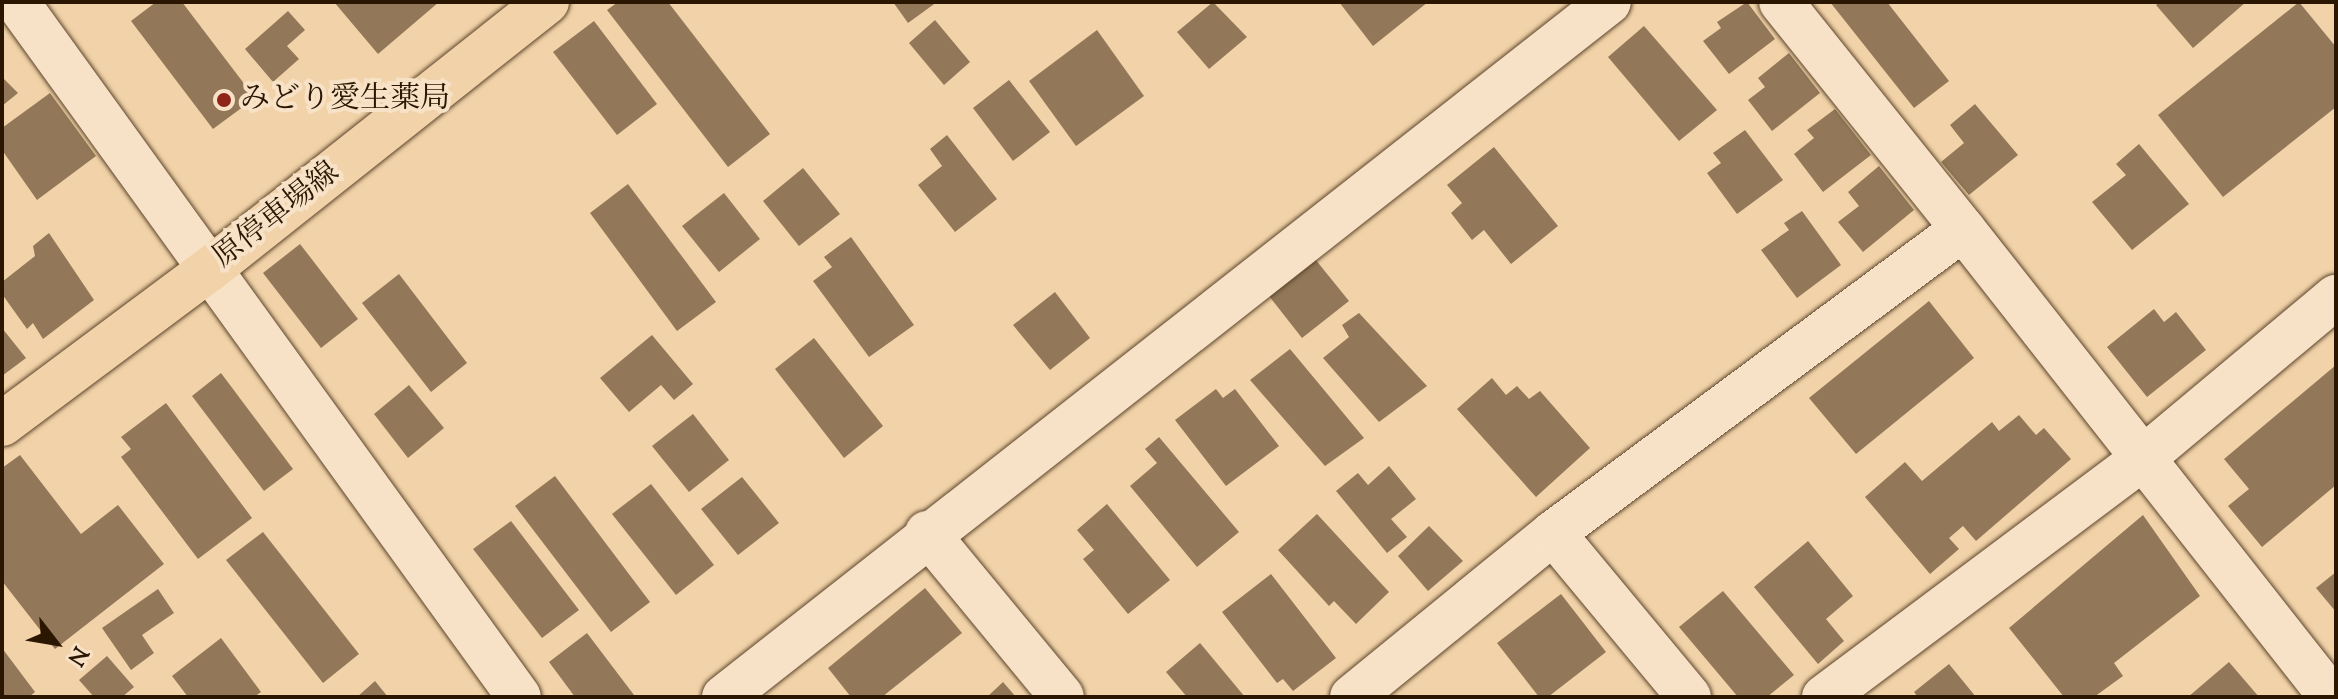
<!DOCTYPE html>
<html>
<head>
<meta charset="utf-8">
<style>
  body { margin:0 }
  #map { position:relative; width:2338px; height:699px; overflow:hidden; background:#f2d3a9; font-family:"Sorts Mill Goudy","Noto Serif JP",serif }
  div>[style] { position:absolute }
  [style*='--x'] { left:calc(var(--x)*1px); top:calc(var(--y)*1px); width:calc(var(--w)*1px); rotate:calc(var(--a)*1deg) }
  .building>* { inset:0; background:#927858 }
  .roads { filter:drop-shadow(0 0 2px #5c452b) drop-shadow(0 0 2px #5c452b) }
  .minor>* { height:44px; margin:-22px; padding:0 22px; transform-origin:22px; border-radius:22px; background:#f7e2c7 }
  .major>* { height:44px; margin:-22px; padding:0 22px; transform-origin:22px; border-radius:22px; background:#f2d3a9 }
  .dots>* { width:22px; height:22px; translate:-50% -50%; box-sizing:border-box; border:4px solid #f7e2c7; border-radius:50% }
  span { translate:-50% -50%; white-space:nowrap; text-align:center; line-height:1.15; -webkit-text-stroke:8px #f7e2c7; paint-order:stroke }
  .poi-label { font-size:30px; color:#2a1601 }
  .left { translate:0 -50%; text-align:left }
  .street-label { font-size:30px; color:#2a1601 }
  .frame { position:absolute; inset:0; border:4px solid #2a1601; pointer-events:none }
  .north { position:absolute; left:16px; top:603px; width:80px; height:80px; -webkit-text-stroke:6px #f7e2c7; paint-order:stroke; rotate:121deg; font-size:22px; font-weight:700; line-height:32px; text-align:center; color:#2a1601 }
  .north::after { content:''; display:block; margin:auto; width:28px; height:36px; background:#2a1601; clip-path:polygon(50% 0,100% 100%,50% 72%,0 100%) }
</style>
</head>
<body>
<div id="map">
  <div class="building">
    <i style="clip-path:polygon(156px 2px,182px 2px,255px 98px,213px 129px,131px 21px)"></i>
    <i style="clip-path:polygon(334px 2px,439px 2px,378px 54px)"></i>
    <i style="clip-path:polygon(618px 2px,668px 2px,770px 134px,728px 167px,607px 10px)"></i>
    <i style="clip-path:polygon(893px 2px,937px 2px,908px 23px)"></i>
    <i style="clip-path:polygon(1213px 2px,1247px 37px,1209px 69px,1177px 32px)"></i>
    <i style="clip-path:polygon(1339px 2px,1428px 2px,1373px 46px)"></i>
    <i style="clip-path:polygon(1747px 2px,1775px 39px,1729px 74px,1703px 41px,1721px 28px,1717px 22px)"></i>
    <i style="clip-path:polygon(1830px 2px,1887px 2px,1949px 81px,1914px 108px)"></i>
    <i style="clip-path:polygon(2160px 2px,2246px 2px,2193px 48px,2156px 5px)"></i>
    <i style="clip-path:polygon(2299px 2px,2336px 47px,2336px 107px,2223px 197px,2158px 115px)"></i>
    <i style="clip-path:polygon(288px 11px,305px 30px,287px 46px,299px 59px,273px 82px,245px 49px)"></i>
    <i style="clip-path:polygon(935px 20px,970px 62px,944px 85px,909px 43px)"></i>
    <i style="clip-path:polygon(594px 21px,657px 104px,617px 135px,553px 52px)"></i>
    <i style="clip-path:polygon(1644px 26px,1717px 110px,1679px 141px,1608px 57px)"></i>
    <i style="clip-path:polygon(1097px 30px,1144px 96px,1076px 146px,1029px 81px)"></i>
    <i style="clip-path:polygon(1789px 53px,1820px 93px,1772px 131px,1748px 100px,1765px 87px,1758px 78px)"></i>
    <i style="clip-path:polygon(2px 77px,18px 93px,2px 106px)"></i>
    <i style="clip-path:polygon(1009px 80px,1050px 132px,1013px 161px,973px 108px)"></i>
    <i style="clip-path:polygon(50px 93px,96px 156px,37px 200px,2px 150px,2px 128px)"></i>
    <i style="clip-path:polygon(1975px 104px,2018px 155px,1969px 195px,1941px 162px,1964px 143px,1950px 125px)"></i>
    <i style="clip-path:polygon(1835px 109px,1871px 155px,1823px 192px,1794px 154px,1814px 138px,1807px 130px)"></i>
    <i style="clip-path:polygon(1745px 130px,1783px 180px,1737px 214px,1707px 173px,1721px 163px,1713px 153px)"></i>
    <i style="clip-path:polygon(947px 135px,997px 199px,955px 232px,918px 185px,942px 166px,930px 149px)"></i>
    <i style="clip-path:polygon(2139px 144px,2189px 204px,2132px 250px,2092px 202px,2126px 175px,2116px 164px)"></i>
    <i style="clip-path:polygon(1494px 147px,1558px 226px,1511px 264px,1484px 230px,1472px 240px,1451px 213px,1462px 203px,1447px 185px)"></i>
    <i style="clip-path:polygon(1879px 166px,1914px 210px,1863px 252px,1838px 222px,1859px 206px,1848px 192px)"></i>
    <i style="clip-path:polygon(803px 168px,840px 214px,799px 246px,763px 201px)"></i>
    <i style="clip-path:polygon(628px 184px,716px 302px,677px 331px,590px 213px)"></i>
    <i style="clip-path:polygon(724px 193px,760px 239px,719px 272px,682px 226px)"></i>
    <i style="clip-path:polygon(1802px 211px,1841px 265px,1797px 298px,1761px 250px,1789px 230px,1784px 223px)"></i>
    <i style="clip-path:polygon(49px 233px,94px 300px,43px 339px,33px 323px,27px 329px,2px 294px,2px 282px,35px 256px,33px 246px)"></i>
    <i style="clip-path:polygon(851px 237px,914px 325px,869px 357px,813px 281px,832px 267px,824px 257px)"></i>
    <i style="clip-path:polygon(300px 244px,358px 319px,321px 348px,263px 273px)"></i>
    <i style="clip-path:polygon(1315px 259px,1349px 301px,1302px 338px,1269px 296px)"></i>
    <i style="clip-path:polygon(399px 274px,467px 363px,431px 392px,362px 303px)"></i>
    <i style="clip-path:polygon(1055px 292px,1090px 338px,1050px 370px,1013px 325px)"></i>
    <i style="clip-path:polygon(1929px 301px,1974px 358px,1856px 454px,1809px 398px)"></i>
    <i style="clip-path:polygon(2154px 309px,2164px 322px,2176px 312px,2206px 350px,2147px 397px,2107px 347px)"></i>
    <i style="clip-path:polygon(1359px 313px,1427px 386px,1379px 422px,1323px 358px,1349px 337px,1342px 325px)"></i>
    <i style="clip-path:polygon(2px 328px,26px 358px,2px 376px)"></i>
    <i style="clip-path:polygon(652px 335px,693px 384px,674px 400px,661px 385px,629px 412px,600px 378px)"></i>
    <i style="clip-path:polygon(814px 338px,883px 426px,844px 458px,775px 369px)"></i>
    <i style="clip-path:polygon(1290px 349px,1364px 438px,1325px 466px,1250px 380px)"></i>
    <i style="clip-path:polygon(2336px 365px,2336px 485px,2262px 547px,2228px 506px,2249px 489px,2224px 459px)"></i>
    <i style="clip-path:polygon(221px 373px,293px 469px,264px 491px,192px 396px)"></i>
    <i style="clip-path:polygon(1492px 378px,1506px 395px,1517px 386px,1529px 399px,1540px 391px,1590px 448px,1536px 497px,1457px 409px)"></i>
    <i style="clip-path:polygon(409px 385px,444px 428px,408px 458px,374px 414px)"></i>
    <i style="clip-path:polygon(1216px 389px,1223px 398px,1235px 389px,1279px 446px,1226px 486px,1175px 420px)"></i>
    <i style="clip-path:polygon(166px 403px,252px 518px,198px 559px,121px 457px,131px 449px,121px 437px)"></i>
    <i style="clip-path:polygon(693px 414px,729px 460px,689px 492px,652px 446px)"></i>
    <i style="clip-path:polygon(2019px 415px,2036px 435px,2044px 428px,2071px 459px,1976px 541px,1963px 526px,1949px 538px,1959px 549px,1930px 574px,1865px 497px,1905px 462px,1922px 481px,1992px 422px,1999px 431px)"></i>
    <i style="clip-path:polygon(1159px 437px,1239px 532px,1197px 567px,1130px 486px,1157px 463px,1145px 449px)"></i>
    <i style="clip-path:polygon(20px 455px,81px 534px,118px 505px,164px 564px,55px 649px,2px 581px,2px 468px)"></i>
    <i style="clip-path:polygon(1389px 466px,1416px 499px,1391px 519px,1407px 537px,1387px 553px,1336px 491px,1358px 473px,1368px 485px)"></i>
    <i style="clip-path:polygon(555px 476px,650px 602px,611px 632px,515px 506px)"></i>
    <i style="clip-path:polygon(742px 477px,779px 523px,738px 555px,701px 509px)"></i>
    <i style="clip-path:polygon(651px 484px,714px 565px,676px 595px,612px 514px)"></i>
    <i style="clip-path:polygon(1107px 504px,1170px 580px,1128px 614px,1083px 559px,1094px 550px,1077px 530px)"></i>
    <i style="clip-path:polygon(1317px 514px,1389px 592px,1356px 624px,1334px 601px,1329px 606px,1278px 550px)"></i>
    <i style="clip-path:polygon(2143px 515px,2200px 596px,2114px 663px,2123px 676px,2094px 697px,2064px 697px,2009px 628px)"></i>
    <i style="clip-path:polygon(511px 521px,579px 610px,542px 638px,473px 549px)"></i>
    <i style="clip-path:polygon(1429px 526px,1463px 561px,1428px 591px,1398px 556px)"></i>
    <i style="clip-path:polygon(263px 532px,359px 654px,323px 683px,226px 560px)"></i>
    <i style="clip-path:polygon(1808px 541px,1853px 596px,1826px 619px,1844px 641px,1818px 664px,1754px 587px)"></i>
    <i style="clip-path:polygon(2336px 572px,2336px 612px,2316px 588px)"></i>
    <i style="clip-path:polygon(1271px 574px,1336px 658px,1293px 691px,1283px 679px,1277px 683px,1222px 612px)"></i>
    <i style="clip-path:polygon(925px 588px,962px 633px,882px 697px,851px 697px,828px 668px)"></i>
    <i style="clip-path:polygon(158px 589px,174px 613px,142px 635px,154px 653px,131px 670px,102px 628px)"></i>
    <i style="clip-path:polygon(1723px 591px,1794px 675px,1767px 697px,1738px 697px,1679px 627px)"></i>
    <i style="clip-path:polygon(1561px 594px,1606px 652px,1548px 697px,1539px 697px,1497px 643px)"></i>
    <i style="clip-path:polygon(587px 633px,634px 695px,631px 697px,575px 697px,549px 662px)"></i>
    <i style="clip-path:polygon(221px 638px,261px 692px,254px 697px,188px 697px,172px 676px)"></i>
    <i style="clip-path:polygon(1200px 643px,1245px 697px,1187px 697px,1166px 672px)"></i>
    <i style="clip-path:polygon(2px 648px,35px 692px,29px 697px,2px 697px)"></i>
    <i style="clip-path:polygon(107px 656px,134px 687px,122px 697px,94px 697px,79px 680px)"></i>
    <i style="clip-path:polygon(2229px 662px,2259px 697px,2188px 697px)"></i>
    <i style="clip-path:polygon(1949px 664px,1976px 697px,1918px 697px,1914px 692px)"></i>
    <i style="clip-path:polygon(375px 681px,388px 697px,357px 697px)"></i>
    <i style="clip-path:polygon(1003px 682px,1016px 697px,987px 697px)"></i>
  </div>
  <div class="roads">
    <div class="minor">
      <i style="--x:17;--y:2;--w:857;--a:54.16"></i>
      <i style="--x:1781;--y:2;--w:291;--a:51.3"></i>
      <i style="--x:927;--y:533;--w:212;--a:50.5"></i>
      <i style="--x:1553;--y:533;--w:213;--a:50.3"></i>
      <i style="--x:724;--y:697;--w:1125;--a:-38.14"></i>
      <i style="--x:1352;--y:697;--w:259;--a:-39.2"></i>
      <i style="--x:1553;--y:533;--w:510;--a:-36.56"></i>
      <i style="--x:1963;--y:229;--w:595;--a:51.82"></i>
      <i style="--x:1824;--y:697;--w:397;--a:-36.8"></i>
      <i style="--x:2142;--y:459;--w:253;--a:-39.9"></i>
    </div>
    <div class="major">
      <i style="--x:2;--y:424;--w:259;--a:-36.7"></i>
      <i style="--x:210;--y:269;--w:430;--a:-38.4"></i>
    </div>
  </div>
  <div class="dots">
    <i style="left:224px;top:100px;background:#8f2418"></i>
  </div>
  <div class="poi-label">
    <span class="left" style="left:240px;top:100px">みどり愛生薬局</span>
  </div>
  <div class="street-label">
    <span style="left:277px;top:216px;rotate:-38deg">原停車場線</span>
  </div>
  <div class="frame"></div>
  <div class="north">N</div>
</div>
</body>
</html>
